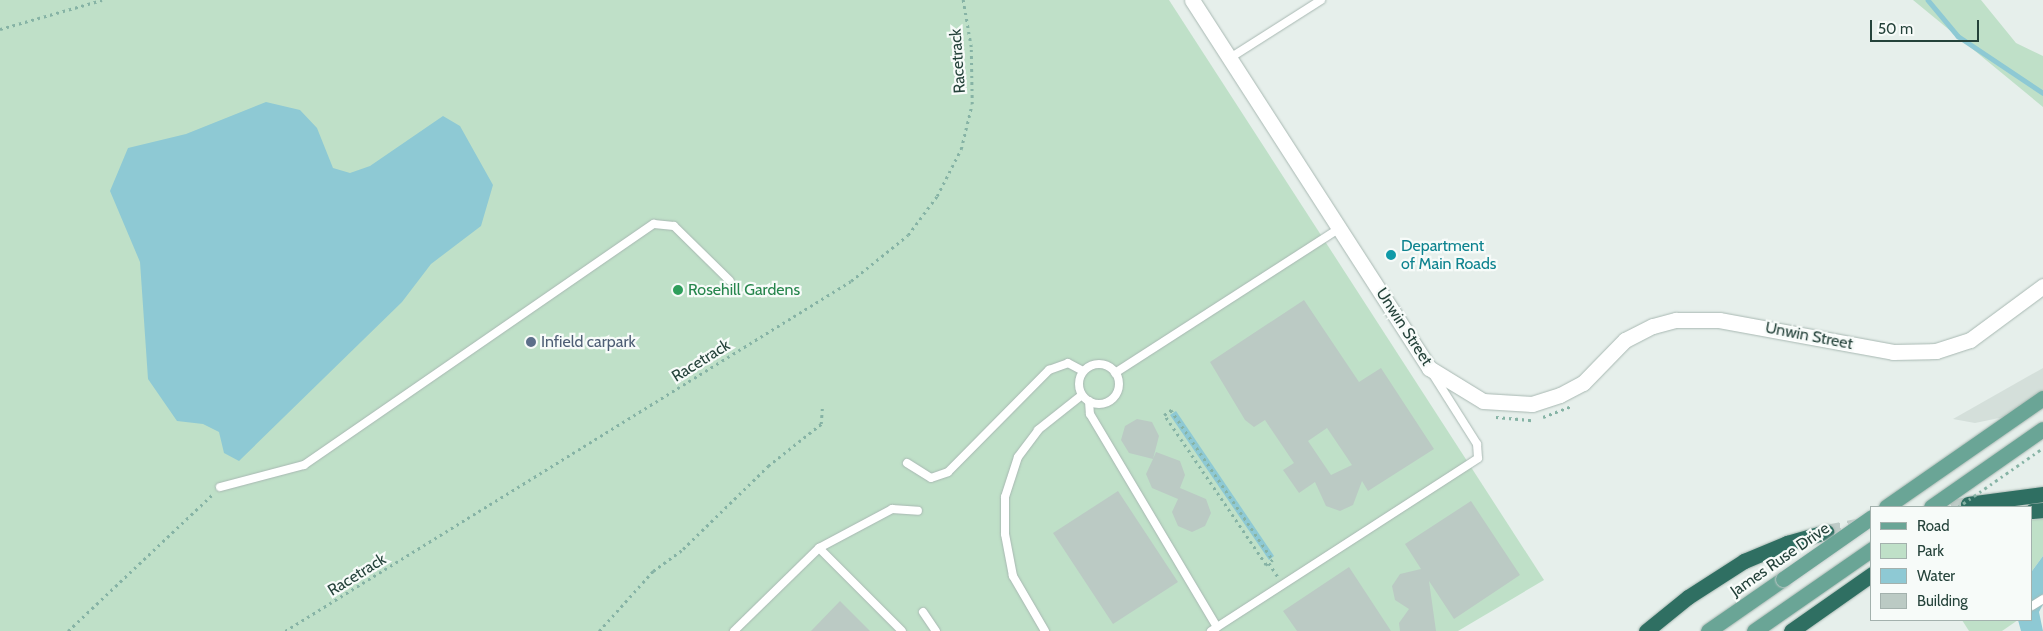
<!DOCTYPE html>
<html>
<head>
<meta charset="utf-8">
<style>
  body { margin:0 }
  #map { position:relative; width:2043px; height:631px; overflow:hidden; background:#e6efeb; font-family:Cabin,sans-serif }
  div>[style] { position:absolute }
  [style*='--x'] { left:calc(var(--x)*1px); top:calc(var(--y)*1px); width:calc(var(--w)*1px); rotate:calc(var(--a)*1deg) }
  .built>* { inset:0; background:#d4dfda }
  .green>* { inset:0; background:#bfe0c8 }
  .water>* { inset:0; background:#8ec9d4 }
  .stream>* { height:4.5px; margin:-2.25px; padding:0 2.25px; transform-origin:2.25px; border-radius:2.25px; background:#8ec9d4 }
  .building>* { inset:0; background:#bbcac4 }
  .motorway-tunnel>* { height:15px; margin-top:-7.5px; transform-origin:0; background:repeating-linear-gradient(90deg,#bfccc8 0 15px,transparent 0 23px) }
  .path>* { height:2.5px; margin-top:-1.25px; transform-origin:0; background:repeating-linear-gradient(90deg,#86b3a5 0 2.5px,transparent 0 6.5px) }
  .roads { filter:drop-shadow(0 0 1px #a8b8b2) drop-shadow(0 0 1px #a8b8b2) }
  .service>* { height:8px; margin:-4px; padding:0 4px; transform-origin:4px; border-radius:4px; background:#fff }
  .service>.ring { margin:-4px; padding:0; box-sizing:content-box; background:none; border:8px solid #fff; border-radius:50% }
  .minor>* { height:15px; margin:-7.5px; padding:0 7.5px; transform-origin:7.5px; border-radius:7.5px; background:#fff }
  .primary>* { height:15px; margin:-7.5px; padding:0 7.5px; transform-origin:7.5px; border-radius:7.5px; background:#6aa596 }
  .motorway>* { height:15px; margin:-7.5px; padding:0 7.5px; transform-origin:7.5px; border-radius:7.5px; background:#2f6f62 }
  .path-bridge>* { height:2.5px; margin-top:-1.25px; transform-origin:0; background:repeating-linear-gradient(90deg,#86b3a5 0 2.5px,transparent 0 6.5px) }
  .bridges { filter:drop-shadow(0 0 1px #c2cac8) drop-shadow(0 0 1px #c2cac8) }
  .primary-bridge>* { height:15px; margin:-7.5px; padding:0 7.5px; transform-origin:7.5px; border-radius:7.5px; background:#6aa596 }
  .dots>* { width:14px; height:14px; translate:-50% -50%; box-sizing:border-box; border:2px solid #f7fbf9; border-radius:50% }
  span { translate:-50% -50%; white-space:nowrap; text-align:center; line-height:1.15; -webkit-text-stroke:4.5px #f7fbf9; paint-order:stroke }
  .street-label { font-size:16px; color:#24423a }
  .culture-label { font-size:16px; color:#0d838f }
  .left { translate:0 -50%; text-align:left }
  .leisure-label { font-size:16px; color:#27864d }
  .service-label { font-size:16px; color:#4e5e75 }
  .legend { position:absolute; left:1870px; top:506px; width:162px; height:115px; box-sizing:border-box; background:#f7fbf9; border:1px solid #a3b1ad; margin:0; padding:6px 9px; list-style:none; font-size:15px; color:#24423a }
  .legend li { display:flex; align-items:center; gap:10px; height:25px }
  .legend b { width:25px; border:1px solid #a3b1ad }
  .scale { position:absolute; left:1870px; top:20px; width:109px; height:22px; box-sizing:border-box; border:2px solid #24423a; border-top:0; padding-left:6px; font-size:15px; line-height:18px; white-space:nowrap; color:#24423a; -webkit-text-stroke:4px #f7fbf9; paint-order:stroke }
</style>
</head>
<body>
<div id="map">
  <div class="built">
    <i style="clip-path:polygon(2043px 368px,2043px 409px,1975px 423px,1953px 419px)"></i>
  </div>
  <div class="green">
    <i style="clip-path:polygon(0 0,1169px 0,1544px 580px,1458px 631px,0 631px)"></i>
    <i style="clip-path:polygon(1913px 0,1981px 0,2016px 43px,2043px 56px,2043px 107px)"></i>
    <i style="clip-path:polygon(2043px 519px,2043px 556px,2032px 571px,2032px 520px)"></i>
    <i style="clip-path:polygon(1962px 620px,2018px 620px,2002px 631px,1969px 631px)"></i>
  </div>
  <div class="water">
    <i style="clip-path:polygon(266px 102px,300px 110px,317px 128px,333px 168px,350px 173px,370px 166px,443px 116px,460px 126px,493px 185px,481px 226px,431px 264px,402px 302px,239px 461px,224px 453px,219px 432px,203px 424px,177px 421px,148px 379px,140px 262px,110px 191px,128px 148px,186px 134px)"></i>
    <i style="clip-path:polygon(1176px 411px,1274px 556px,1269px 560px,1170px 415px)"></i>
    <i style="clip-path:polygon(2043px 556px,2043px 604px,2039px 612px,2043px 631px,2021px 631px,2018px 620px,2032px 620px,2032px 571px)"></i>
  </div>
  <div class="stream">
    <i style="--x:1928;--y:0;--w:47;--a:50.2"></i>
    <i style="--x:1958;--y:36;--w:102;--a:33.8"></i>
  </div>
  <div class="building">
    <i style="clip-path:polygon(evenodd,1304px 300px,1359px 382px,1381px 368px,1434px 449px,1368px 491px,1362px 481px,1353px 505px,1340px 511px,1326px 506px,1315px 482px,1299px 493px,1283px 470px,1294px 463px,1265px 420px,1254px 427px,1245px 420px,1210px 362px,1304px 300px,1327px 428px,1352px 465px,1331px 475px,1308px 441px,1327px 428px)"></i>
    <i style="clip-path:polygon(1137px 419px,1152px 422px,1159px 436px,1153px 459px,1156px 452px,1180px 461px,1185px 475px,1180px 488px,1206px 499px,1211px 513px,1205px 526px,1192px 532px,1178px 526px,1172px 512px,1178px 499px,1152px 488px,1146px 474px,1153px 459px,1129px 453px,1121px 440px,1125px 426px)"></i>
    <i style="clip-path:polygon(1118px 491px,1178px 582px,1113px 624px,1053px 533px)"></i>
    <i style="clip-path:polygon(1471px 501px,1520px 575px,1454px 619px,1429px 581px,1436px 631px,1400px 631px,1399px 623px,1409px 609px,1395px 600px,1392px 586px,1400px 574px,1421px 569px,1405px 544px)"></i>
    <i style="clip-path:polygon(1349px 567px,1391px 631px,1297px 631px,1283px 611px)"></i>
    <i style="clip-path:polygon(840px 601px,870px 631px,811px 631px)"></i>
  </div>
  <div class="motorway-tunnel">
    <i style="--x:1951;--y:507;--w:17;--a:-10"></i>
    <i style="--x:1826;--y:532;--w:37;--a:-11"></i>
  </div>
  <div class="path">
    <i style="--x:0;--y:29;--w:106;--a:-15.9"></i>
    <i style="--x:1171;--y:410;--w:181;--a:55.8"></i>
    <i style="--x:1273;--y:560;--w:9;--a:144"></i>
    <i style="--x:1266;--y:565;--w:181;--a:-124.2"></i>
    <i style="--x:1164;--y:415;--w:9;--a:-36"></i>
    <i style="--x:1496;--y:417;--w:36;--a:5"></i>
    <i style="--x:1543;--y:417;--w:31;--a:-21"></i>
    <i style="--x:1269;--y:563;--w:17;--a:57"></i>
    <i style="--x:68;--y:631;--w:201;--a:-43.4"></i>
    <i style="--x:285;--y:631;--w:665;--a:-31.73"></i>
    <i style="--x:851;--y:281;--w:73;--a:-38.9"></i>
    <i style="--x:908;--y:235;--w:49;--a:-53.4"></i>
    <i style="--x:937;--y:196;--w:53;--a:-62.9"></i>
    <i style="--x:961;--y:149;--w:46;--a:-76.3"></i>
    <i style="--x:972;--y:104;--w:57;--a:-91"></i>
    <i style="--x:971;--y:47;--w:48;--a:-99.7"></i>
    <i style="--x:599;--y:631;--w:81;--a:-48"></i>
    <i style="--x:653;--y:571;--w:37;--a:-36"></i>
    <i style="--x:683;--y:549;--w:119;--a:-44.3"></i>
    <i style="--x:768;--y:466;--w:68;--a:-38.4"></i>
    <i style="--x:821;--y:424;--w:16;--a:-86"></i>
  </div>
  <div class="roads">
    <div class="service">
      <i style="--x:1230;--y:58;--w:108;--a:-32.5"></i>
      <i class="ring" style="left:1079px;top:364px;width:32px;height:32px"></i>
      <i style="--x:1115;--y:373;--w:268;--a:-32.8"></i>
      <i style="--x:1089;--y:401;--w:13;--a:86"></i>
      <i style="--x:1090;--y:414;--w:248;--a:59.2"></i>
      <i style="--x:907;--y:463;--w:28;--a:32"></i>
      <i style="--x:931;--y:478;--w:18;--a:-19"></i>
      <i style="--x:948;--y:472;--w:144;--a:-45.3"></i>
      <i style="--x:1049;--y:370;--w:20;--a:-20"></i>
      <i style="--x:1068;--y:363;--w:17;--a:28"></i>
      <i style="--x:220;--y:487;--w:87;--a:-14.7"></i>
      <i style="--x:304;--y:465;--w:425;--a:-34.6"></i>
      <i style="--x:654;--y:224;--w:20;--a:6"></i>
      <i style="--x:674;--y:226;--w:78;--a:44.5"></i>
      <i style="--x:819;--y:548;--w:83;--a:-28.1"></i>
      <i style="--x:892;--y:509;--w:26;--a:4"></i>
      <i style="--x:2032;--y:606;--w:13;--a:-32"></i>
      <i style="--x:923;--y:612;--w:23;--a:56"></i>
      <i style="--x:734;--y:631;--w:119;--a:-44.3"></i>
      <i style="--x:819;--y:548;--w:117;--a:45"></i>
      <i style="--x:1045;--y:631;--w:64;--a:-120.2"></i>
      <i style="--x:1013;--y:576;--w:43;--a:-100.8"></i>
      <i style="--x:1005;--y:534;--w:37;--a:-90"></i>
      <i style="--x:1005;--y:497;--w:42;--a:-72"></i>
      <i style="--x:1018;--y:457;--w:34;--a:-53"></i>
      <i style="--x:1038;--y:430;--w:56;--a:-38.5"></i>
      <i style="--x:1211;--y:631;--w:318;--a:-32.9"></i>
      <i style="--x:1478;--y:458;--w:14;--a:-94"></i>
      <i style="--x:1477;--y:444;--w:80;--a:-122.3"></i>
    </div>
    <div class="minor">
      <i style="--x:1192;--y:0;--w:438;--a:57.2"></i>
      <i style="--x:1429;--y:368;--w:63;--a:31.4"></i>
      <i style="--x:1483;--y:401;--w:49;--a:3.5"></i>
      <i style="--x:1532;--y:404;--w:29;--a:-18"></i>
      <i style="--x:1560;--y:395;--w:26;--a:-28"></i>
      <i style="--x:1583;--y:383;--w:60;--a:-45.7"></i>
      <i style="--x:1625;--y:340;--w:31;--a:-27"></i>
      <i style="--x:1653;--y:326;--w:24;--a:-15"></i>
      <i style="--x:1676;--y:320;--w:43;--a:0"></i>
      <i style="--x:1719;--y:320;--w:177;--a:10.4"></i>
      <i style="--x:1893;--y:352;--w:43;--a:-1.3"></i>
      <i style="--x:1936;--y:351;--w:36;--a:-18"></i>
      <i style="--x:1970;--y:340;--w:91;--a:-36.5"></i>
    </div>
    <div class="primary">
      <i style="--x:1886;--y:507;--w:191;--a:-34.8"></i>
      <i style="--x:1931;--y:507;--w:136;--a:-34.9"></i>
      <i style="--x:1708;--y:631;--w:91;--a:-34.7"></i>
      <i style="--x:1754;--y:631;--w:144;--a:-34.8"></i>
    </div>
    <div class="motorway">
      <i style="--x:1968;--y:504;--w:76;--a:-7.6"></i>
      <i style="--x:2032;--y:511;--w:11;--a:-5"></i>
      <i style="--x:1646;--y:631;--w:54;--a:-39"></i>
      <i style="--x:1688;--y:597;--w:67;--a:-32.7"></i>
      <i style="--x:1744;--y:561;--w:47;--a:-22.7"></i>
      <i style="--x:1787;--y:543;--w:41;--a:-15.8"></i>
      <i style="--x:1791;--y:631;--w:99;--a:-35.1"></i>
    </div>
  </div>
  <div class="path-bridge">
    <i style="--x:1958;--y:507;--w:103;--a:-34.8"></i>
  </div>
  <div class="bridges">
    <div class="primary-bridge">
      <i style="--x:1783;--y:579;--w:108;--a:-34.9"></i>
    </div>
  </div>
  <div class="dots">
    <i style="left:1391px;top:255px;background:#0f9aa8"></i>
    <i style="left:678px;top:290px;background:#2e9e5b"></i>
    <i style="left:531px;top:342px;background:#5c6f8a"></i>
  </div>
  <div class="street-label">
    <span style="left:958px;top:61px;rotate:-94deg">Racetrack</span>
    <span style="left:1404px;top:327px;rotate:57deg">Unwin Street</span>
    <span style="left:1809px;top:336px;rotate:11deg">Unwin Street</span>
    <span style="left:701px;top:361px;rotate:-32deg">Racetrack</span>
    <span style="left:1780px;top:560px;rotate:-35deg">James Ruse Drive</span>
    <span style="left:357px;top:575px;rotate:-32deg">Racetrack</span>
  </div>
  <div class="culture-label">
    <span class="left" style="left:1401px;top:255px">Department<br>of Main Roads</span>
  </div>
  <div class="leisure-label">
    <span class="left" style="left:688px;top:290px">Rosehill Gardens</span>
  </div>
  <div class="service-label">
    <span class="left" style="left:541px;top:342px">Infield carpark</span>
  </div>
  <ul class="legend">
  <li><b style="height:6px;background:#6aa596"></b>Road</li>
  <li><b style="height:14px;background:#bfe0c8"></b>Park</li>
  <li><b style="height:14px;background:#8ec9d4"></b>Water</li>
  <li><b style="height:14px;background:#bbcac4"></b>Building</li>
  </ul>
  <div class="scale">50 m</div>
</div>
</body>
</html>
